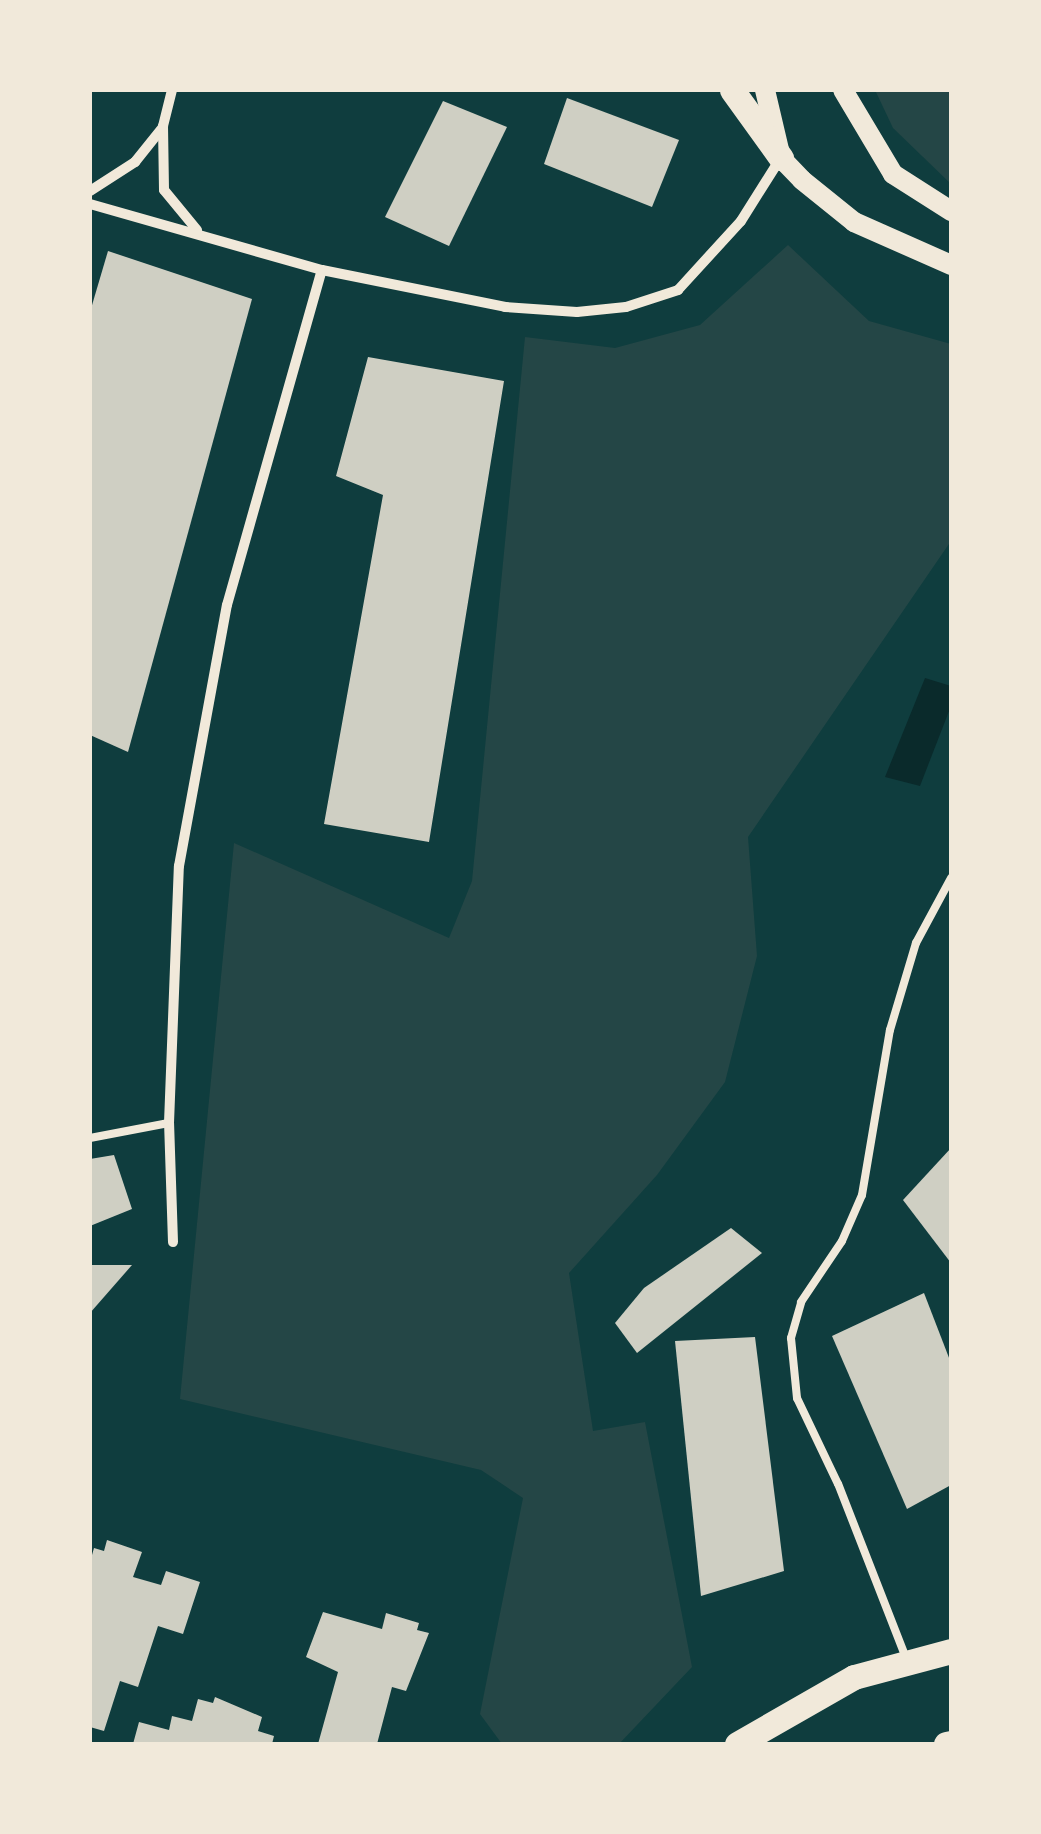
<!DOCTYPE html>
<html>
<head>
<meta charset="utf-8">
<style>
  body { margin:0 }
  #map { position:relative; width:1041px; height:1834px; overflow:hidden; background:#0f3d3e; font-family:Montserrat,sans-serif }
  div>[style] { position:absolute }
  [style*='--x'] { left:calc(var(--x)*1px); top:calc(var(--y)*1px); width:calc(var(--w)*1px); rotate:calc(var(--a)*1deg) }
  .green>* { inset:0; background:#244646 }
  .water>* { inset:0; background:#0a2a2b }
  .building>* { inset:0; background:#cfcfc3 }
  .service>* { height:8px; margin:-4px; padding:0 4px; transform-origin:4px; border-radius:4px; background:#f1e9da }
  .minor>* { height:10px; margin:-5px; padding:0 5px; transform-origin:5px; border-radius:5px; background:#f1e9da }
  .secondary>* { height:20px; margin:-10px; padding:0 10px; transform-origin:10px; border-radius:10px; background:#f1e9da }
  .primary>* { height:25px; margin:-12.5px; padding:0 12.5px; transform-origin:12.5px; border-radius:12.5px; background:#f1e9da }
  span { translate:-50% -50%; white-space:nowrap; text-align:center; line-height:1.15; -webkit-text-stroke:10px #f1e9da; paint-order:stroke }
  .frame { position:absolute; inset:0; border:92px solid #f1e9da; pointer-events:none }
</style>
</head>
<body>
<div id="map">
  <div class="green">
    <i style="clip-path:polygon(875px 90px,951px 90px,951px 184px,893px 128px)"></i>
    <i style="clip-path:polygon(788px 245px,869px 321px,951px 344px,951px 541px,748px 837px,757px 956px,725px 1082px,657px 1175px,569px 1273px,593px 1431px,645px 1422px,692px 1667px,619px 1744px,502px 1744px,480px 1714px,523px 1498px,481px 1470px,180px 1399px,234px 843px,449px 938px,472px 881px,525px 337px,615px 348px,700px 325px)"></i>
  </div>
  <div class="water">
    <i style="clip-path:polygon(925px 678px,951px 686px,951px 706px,920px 786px,885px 777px)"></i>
  </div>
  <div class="building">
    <i style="clip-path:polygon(567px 98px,679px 140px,652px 207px,544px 164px)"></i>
    <i style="clip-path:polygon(443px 101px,507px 127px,449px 246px,385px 217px)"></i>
    <i style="clip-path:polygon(108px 251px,252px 299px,128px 752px,90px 735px,90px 312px)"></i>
    <i style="clip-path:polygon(368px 357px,504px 381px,429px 842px,324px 824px,383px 495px,336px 476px)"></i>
    <i style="clip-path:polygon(951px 1148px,951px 1263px,903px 1200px)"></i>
    <i style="clip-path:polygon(114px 1155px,132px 1209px,90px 1226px,90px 1159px)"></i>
    <i style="clip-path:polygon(731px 1228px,762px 1253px,637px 1353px,615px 1323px,644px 1288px)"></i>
    <i style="clip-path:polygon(90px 1265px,132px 1265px,90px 1313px)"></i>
    <i style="clip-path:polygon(924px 1293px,951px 1363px,951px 1485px,907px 1509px,832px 1336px)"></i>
    <i style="clip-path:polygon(755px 1337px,784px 1571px,701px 1596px,675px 1341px)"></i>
    <i style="clip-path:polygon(107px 1540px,142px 1552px,133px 1577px,161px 1585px,166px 1571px,200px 1582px,183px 1634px,158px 1626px,138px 1687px,120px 1681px,104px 1731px,90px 1727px,90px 1562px,94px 1548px,104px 1551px)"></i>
    <i style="clip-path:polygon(323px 1612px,382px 1629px,386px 1613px,419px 1623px,417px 1630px,429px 1633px,406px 1691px,392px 1687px,377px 1744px,318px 1744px,338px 1672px,306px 1657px)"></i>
    <i style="clip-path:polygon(215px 1697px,262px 1717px,258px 1731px,274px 1736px,272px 1744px,133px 1744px,139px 1722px,169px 1730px,172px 1716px,192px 1721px,198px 1699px,213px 1703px)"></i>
  </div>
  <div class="service">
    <i style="--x:90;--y:1138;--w:80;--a:-10.8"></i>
    <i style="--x:906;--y:1658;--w:187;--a:-111.3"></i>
    <i style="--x:838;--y:1484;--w:95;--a:-115.5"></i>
    <i style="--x:797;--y:1398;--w:60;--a:-95.7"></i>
    <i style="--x:791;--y:1338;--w:37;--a:-74"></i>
    <i style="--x:801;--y:1302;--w:73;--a:-56.1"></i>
    <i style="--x:842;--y:1241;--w:50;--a:-66.5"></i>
    <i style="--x:862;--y:1195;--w:167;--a:-80.4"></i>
    <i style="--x:890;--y:1030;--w:91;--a:-73.4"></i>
    <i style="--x:916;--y:943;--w:74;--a:-61.7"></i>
  </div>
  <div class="minor">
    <i style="--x:172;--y:90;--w:37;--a:104"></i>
    <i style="--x:163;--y:126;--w:64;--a:89.1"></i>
    <i style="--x:164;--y:190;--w:52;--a:50.5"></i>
    <i style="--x:90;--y:191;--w:54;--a:-32.8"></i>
    <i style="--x:135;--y:162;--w:45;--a:-51.3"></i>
    <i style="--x:90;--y:204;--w:241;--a:15.9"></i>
    <i style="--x:322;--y:270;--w:187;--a:11.4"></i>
    <i style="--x:505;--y:307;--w:72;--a:4"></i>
    <i style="--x:577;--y:312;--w:49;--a:-5.8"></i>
    <i style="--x:626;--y:307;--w:55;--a:-18.1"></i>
    <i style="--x:678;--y:290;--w:93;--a:-47.6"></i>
    <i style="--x:741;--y:221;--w:73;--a:-57.8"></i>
    <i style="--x:173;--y:1242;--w:119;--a:-91.9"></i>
    <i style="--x:169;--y:1123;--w:257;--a:-87.8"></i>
    <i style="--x:179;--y:866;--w:265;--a:-79.6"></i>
    <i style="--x:227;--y:605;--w:348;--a:-74.2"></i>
  </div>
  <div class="secondary">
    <i style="--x:765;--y:90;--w:70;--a:76.8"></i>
    <i style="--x:781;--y:158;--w:30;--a:46"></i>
    <i style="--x:802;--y:180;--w:67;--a:38.9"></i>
    <i style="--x:854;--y:222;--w:106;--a:23.9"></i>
    <i style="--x:843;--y:90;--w:98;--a:59.2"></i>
    <i style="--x:893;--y:174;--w:69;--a:32.5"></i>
  </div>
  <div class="primary">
    <i style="--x:732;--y:90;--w:84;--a:54.2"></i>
    <i style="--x:737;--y:1744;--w:135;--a:-29.8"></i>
    <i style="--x:854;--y:1677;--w:100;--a:-15"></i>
    <i style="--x:946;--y:1744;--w:5;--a:-11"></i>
  </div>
  <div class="frame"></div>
</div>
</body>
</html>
